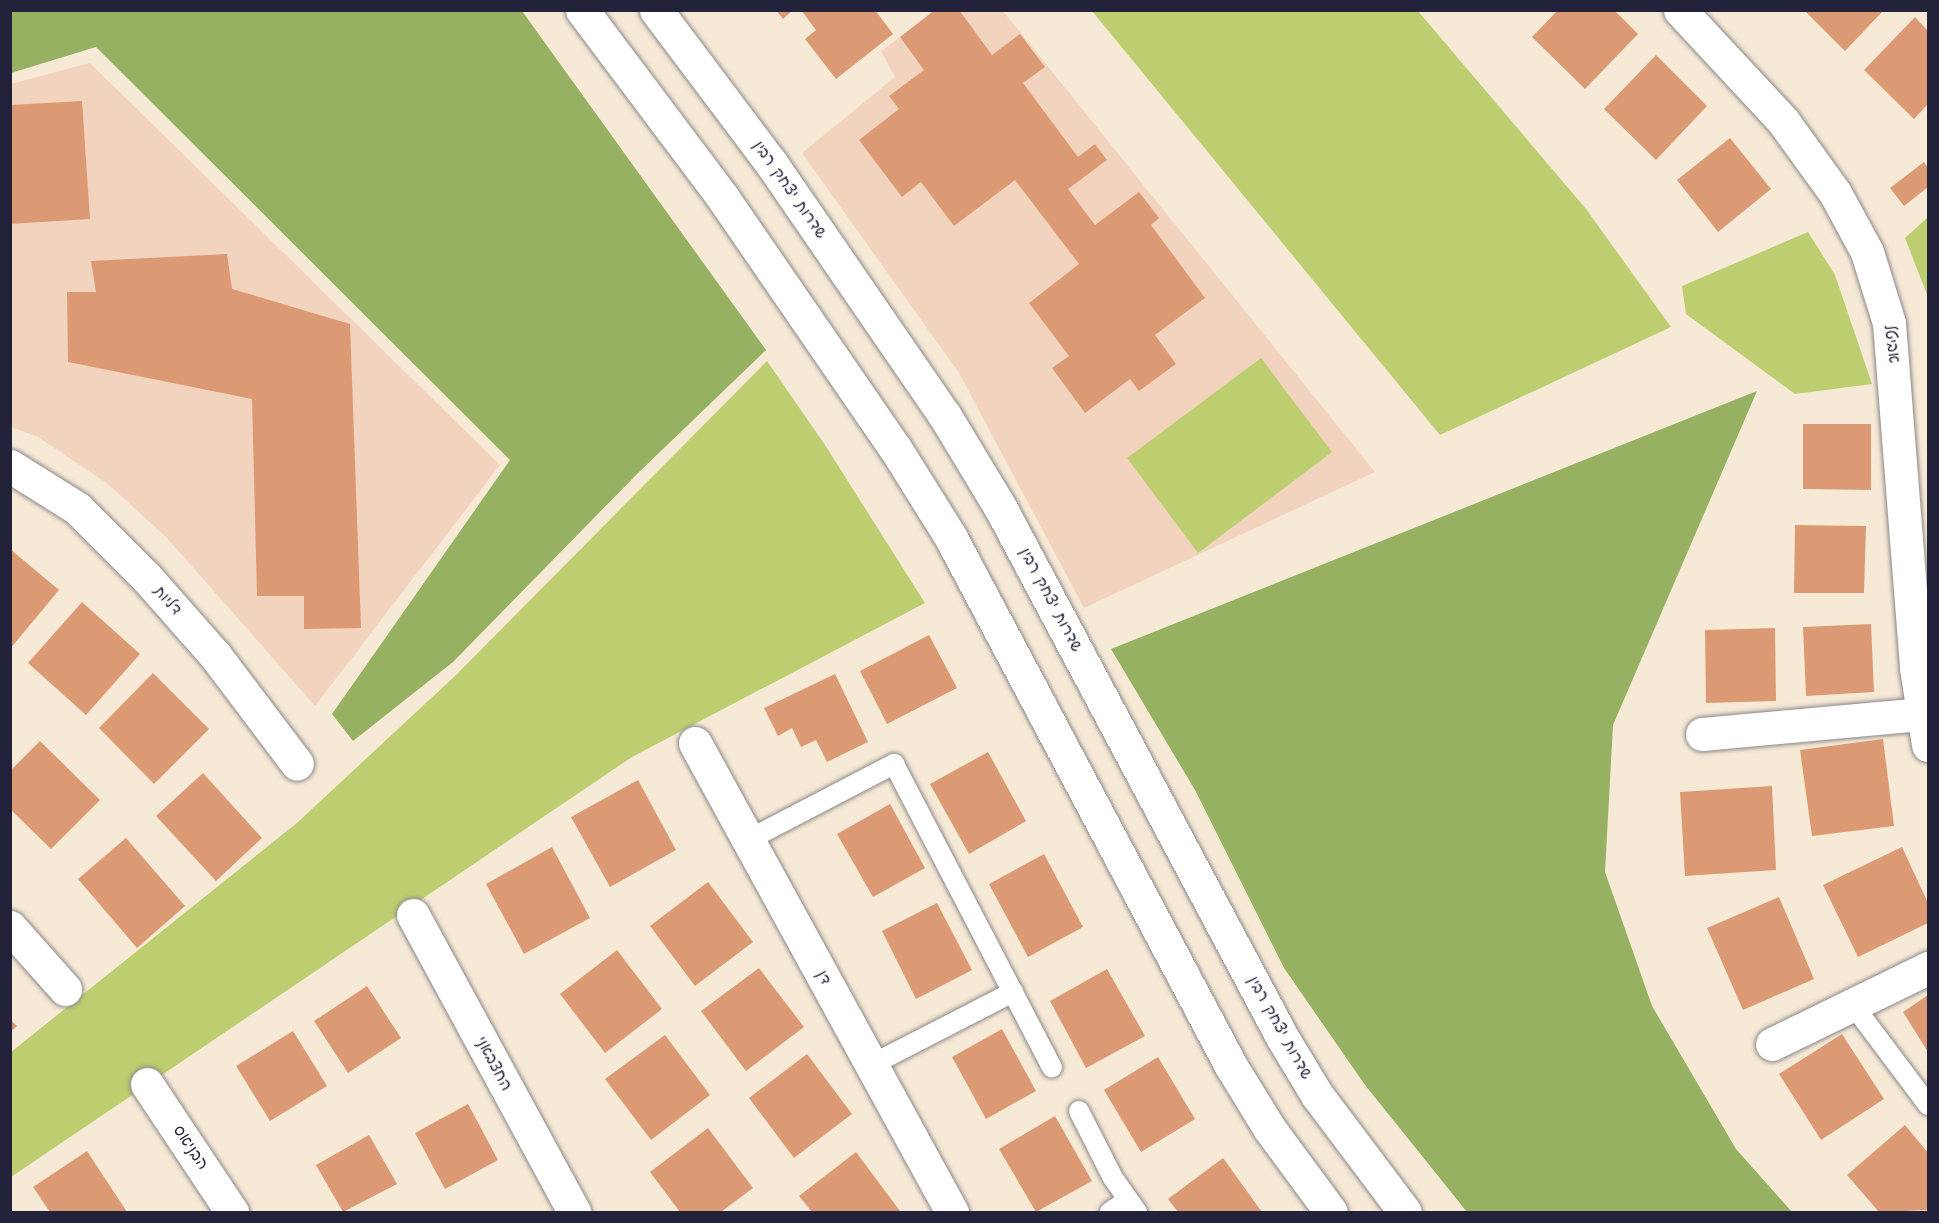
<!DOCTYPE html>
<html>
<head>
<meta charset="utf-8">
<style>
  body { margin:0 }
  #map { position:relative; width:1939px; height:1223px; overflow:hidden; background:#f6ead6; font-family:Kalam,"Playpen Sans Hebrew",sans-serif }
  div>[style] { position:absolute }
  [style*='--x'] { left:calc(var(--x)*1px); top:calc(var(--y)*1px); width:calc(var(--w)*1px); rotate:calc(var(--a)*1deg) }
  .built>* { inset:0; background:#f2d4be }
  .green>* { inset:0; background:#bdce70 }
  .forest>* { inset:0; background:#96b162 }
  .building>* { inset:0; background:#dc9a74 }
  .roads { filter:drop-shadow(0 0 2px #8c8688) drop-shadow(0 0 2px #8c8688) }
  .service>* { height:20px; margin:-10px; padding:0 10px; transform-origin:10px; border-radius:10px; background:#fff }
  .minor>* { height:33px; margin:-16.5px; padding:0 16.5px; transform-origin:16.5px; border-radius:16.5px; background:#fff }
  .secondary>* { height:33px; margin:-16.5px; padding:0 16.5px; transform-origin:16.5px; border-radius:16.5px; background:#fff }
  span { translate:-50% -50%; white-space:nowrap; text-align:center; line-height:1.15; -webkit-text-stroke:5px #fff; paint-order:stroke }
  .street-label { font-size:16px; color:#22223b }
  .frame { position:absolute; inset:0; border:12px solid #22223b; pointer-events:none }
</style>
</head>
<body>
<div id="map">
  <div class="built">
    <i style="clip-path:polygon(935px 11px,1003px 11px,1375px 472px,1084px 608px,959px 373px,802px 153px,895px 77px,881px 51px)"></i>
    <i style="clip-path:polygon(90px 63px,500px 465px,315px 706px,167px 538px,108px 484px,38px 437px,11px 427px,10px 84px)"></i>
  </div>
  <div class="green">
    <i style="clip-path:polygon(1092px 11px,1418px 11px,1586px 209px,1671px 327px,1440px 435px)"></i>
    <i style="clip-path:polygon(1928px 217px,1928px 297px,1905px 238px)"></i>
    <i style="clip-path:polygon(1808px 232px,1835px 275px,1872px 384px,1795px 394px,1686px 314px,1682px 286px)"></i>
    <i style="clip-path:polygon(1261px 358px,1332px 452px,1198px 553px,1127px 458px)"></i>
    <i style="clip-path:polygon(767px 361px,825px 445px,925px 603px,632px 757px,11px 1177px,11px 1052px,298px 822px,456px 675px)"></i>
  </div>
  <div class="forest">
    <i style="clip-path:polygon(11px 10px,522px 11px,766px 350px,638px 473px,453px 662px,353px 741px,332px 714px,510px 460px,96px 47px,11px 73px)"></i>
    <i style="clip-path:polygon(1757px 391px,1613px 725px,1605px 872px,1652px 1006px,1736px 1149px,1792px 1212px,1467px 1212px,1365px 1085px,1284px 968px,1195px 790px,1111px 649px)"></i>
  </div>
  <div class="building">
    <i style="clip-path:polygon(776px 10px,793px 10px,783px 19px)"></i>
    <i style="clip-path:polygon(801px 10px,875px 10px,893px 34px,836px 79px,805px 39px,816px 30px)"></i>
    <i style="clip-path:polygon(935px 10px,959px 10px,992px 55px,1020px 34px,1045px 67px,1023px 83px,1078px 157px,1095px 144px,1107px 160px,1068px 189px,1095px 225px,1139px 192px,1159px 218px,1151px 225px,1205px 298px,1155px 335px,1176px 364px,1139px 391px,1130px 379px,1085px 413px,1052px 368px,1069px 356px,1029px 303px,1079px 264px,1015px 180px,954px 226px,921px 182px,902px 197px,859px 140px,899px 109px,889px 96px,924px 70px,900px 37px)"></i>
    <i style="clip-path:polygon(1558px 10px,1614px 10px,1638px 34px,1585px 89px,1532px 37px)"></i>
    <i style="clip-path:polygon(1804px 10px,1884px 10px,1845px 51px)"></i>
    <i style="clip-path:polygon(1915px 17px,1928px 31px,1928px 104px,1914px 119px,1864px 70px)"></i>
    <i style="clip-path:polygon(1656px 55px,1707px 106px,1656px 160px,1604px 109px)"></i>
    <i style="clip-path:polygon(82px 101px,90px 219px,10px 224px,10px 105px)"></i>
    <i style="clip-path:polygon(1730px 138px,1771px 189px,1718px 232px,1677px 180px)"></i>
    <i style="clip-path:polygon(1924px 162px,1928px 168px,1928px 187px,1904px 206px,1890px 188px)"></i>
    <i style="clip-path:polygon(227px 254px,232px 289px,350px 324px,361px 628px,304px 629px,304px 596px,257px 596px,252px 399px,68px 362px,67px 292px,96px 292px,91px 261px)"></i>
    <i style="clip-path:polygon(1803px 424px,1871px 424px,1871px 490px,1803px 489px)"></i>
    <i style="clip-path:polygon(1795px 525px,1866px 526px,1864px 593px,1794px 593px)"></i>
    <i style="clip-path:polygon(10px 549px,59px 590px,10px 649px)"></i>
    <i style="clip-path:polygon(82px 602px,140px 654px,86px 715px,28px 663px)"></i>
    <i style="clip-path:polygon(1871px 624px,1874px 692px,1806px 696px,1803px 627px)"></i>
    <i style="clip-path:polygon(1775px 628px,1776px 701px,1706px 703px,1705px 630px)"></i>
    <i style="clip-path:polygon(929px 635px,957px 688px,887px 724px,860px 671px)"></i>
    <i style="clip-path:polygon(153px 673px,209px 729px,154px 784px,99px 728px)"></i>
    <i style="clip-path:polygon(835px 674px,868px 742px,827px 762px,816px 740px,801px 747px,792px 728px,778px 736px,764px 708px)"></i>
    <i style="clip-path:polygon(1883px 739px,1894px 826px,1812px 836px,1800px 750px)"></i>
    <i style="clip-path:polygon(40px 741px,100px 800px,51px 849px,10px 809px,10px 771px)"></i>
    <i style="clip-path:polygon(988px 752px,1026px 821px,969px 854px,930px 784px)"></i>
    <i style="clip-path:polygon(203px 773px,262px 838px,216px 881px,156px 816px)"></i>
    <i style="clip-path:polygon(638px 780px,676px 850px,610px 887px,571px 817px)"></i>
    <i style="clip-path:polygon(1772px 786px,1776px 870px,1685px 876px,1680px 792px)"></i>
    <i style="clip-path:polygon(890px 804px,925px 868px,873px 897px,837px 834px)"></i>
    <i style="clip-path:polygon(126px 838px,185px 906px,137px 948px,78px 879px)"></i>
    <i style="clip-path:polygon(552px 847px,590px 918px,524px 954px,486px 884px)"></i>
    <i style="clip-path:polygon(1902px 847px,1928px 903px,1928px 923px,1858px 957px,1823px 885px)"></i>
    <i style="clip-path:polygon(1044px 854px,1083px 927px,1028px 957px,989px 884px)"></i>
    <i style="clip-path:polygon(708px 882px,753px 942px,695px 986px,650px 926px)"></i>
    <i style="clip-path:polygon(1779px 897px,1814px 979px,1743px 1010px,1707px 928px)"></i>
    <i style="clip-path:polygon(937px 903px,972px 970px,916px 999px,882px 931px)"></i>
    <i style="clip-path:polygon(617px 950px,662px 1009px,605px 1053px,560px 994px)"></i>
    <i style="clip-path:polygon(759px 968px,804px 1027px,746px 1071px,701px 1011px)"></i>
    <i style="clip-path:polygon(1107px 969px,1145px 1036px,1086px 1068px,1050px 1001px)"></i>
    <i style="clip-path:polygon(367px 986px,401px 1038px,348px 1073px,314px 1021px)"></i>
    <i style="clip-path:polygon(1928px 995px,1928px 1052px,1903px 1012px)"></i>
    <i style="clip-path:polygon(10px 1019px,17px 1026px,10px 1032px)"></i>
    <i style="clip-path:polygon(1002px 1029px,1036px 1091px,986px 1119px,952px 1057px)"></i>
    <i style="clip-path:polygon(293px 1031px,327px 1086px,270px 1121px,236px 1066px)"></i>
    <i style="clip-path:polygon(1842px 1034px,1884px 1099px,1821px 1140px,1779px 1074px)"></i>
    <i style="clip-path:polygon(665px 1035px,710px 1095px,651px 1140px,605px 1079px)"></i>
    <i style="clip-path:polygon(807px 1054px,852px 1114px,794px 1158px,749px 1098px)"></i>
    <i style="clip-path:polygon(1158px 1057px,1195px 1119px,1141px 1152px,1104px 1090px)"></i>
    <i style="clip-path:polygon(468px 1104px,498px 1160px,445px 1189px,415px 1133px)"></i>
    <i style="clip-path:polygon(1055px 1116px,1092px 1181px,1036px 1212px,999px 1149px)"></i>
    <i style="clip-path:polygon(1905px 1125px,1928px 1153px,1928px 1210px,1879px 1212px,1847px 1175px)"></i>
    <i style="clip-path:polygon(708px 1128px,753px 1188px,721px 1212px,680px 1212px,650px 1172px)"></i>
    <i style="clip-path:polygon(369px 1135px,397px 1184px,343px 1212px,316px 1165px)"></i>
    <i style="clip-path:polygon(87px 1151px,127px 1212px,50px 1212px,33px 1187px)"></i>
    <i style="clip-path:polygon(856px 1152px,900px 1211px,812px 1212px,799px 1196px)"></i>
    <i style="clip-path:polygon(1223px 1158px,1262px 1212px,1178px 1212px,1168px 1199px)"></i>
  </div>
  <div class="roads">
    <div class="service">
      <i style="--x:748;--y:840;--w:165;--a:-27.5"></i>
      <i style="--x:894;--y:764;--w:342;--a:62.5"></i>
      <i style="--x:1853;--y:1005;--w:125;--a:53.1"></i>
      <i style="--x:871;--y:1065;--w:160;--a:-27.2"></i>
      <i style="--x:1079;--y:1111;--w:75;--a:63.1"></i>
      <i style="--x:1113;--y:1178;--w:42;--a:54.8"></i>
      <i style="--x:1110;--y:1212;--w:22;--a:-34"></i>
    </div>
    <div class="minor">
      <i style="--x:1680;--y:10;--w:151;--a:47.1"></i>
      <i style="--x:1783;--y:121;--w:89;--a:54.2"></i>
      <i style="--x:1835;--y:193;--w:67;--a:61.5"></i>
      <i style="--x:1867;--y:252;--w:74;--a:72.8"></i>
      <i style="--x:1889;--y:323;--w:346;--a:85.5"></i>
      <i style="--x:1916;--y:668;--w:78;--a:81.1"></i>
      <i style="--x:10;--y:466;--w:79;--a:32.1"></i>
      <i style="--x:77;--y:508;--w:99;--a:45"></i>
      <i style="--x:147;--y:578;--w:103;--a:48.6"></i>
      <i style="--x:215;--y:655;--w:136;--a:53"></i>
      <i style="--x:1702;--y:734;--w:222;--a:-5.2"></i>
      <i style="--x:695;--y:743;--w:535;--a:61.28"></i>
      <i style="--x:413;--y:915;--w:338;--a:61.5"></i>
      <i style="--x:10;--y:927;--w:83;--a:48.4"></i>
      <i style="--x:1772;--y:1044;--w:174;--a:-26"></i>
      <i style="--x:147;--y:1084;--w:154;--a:56.4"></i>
    </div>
    <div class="secondary">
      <i style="--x:582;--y:10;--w:235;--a:53.1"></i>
      <i style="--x:723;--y:198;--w:303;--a:55.5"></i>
      <i style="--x:895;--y:448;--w:104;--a:58"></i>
      <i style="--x:950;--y:536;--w:600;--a:62.07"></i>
      <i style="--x:1231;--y:1066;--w:73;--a:58.5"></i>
      <i style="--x:1269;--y:1128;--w:104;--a:53.6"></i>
      <i style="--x:656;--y:10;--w:191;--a:53.1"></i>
      <i style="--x:771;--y:163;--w:307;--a:55.5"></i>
      <i style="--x:945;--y:416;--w:106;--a:58.9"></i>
      <i style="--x:1000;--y:507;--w:600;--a:61.98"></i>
      <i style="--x:1282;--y:1037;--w:68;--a:58.9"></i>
      <i style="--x:1317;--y:1095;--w:146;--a:53.1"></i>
    </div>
  </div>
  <div class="street-label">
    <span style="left:789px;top:190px;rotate:55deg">שדרות יצחק רבין</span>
    <span style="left:1891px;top:344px;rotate:82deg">אביטל</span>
    <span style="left:1050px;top:600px;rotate:62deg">שדרות יצחק רבין</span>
    <span style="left:167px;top:601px;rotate:48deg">דליות</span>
    <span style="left:823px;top:978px;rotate:61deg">דן</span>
    <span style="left:1279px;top:1028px;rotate:61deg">שדרות יצחק רבין</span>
    <span style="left:493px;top:1064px;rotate:62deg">החצבאני</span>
    <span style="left:190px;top:1148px;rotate:56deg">הבניאס</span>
  </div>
  <div class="frame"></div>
</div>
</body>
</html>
